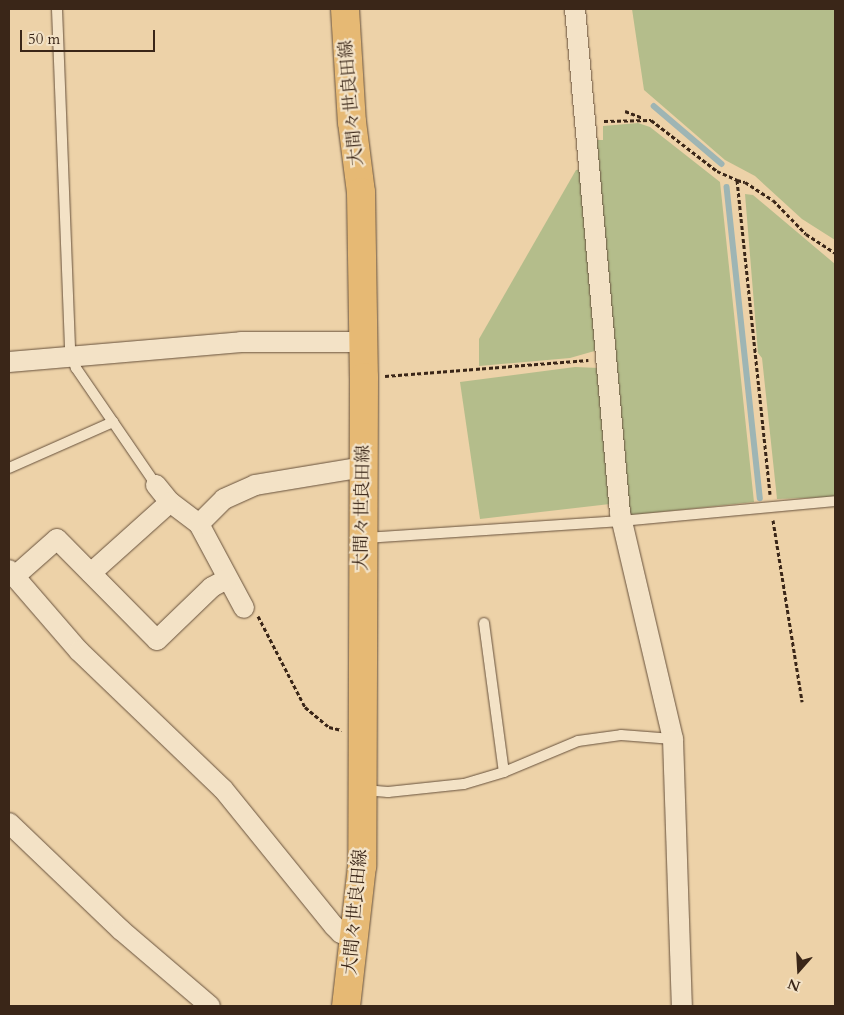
<!DOCTYPE html>
<html>
<head>
<meta charset="utf-8">
<style>
  body { margin:0 }
  #map { position:relative; width:844px; height:1015px; overflow:hidden; background:#edd2a8; font-family:Cardo,"Noto Serif JP",serif }
  div>[style] { position:absolute }
  [style*='--x'] { left:calc(var(--x)*1px); top:calc(var(--y)*1px); width:calc(var(--w)*1px); rotate:calc(var(--a)*1deg) }
  .green>* { inset:0; background:#b4bd8b }
  .stream>* { height:5.5px; margin:-2.75px; padding:0 2.75px; transform-origin:2.75px; border-radius:2.75px; background:#9eb5b4 }
  .path>* { height:3px; margin-top:-1.5px; transform-origin:0; background:repeating-linear-gradient(90deg,#3a2618 0 4px,transparent 0 6.5px) }
  .roads { filter:drop-shadow(0 0 1px #67513c) drop-shadow(0 0 1px #67513c) }
  .service>* { height:10px; margin:-5px; padding:0 5px; transform-origin:5px; border-radius:5px; background:#f3e2c6 }
  .minor>* { height:20px; margin:-10px; padding:0 10px; transform-origin:10px; border-radius:10px; background:#f3e2c6 }
  .primary>* { height:28px; margin:-14px; padding:0 14px; transform-origin:14px; border-radius:14px; background:#e6b974 }
  span { translate:-50% -50%; white-space:nowrap; text-align:center; line-height:1.15; -webkit-text-stroke:4.5px #f3e2c6; paint-order:stroke }
  .street-label { font-size:18px; color:#3a2618 }
  .frame { position:absolute; inset:0; border:10px solid #3a2618; pointer-events:none }
  .north { position:absolute; left:774px; top:945px; width:50px; height:50px; -webkit-text-stroke:4px #f3e2c6; paint-order:stroke; rotate:199deg; font-size:14px; font-weight:700; line-height:20px; text-align:center; color:#3a2618 }
  .north::after { content:''; display:block; margin:auto; width:18px; height:22px; background:#3a2618; clip-path:polygon(50% 0,100% 100%,50% 72%,0 100%) }
  .scale { position:absolute; left:20px; top:30px; width:135px; height:22px; box-sizing:border-box; border:2px solid #3a2618; border-top:0; padding-left:6px; font-size:15px; line-height:18px; white-space:nowrap; color:#3a2618; -webkit-text-stroke:4px #f3e2c6; paint-order:stroke }
</style>
</head>
<body>
<div id="map">
  <div class="green">
    <i style="clip-path:polygon(632px 9px,835px 9px,835px 240px,802px 219px,755px 176px,725px 160px,644px 90px)"></i>
    <i style="clip-path:polygon(638px 123px,650px 127px,720px 182px,754px 502px,632px 515px,627px 510px,594px 140px,603px 140px,603px 126px)"></i>
    <i style="clip-path:polygon(587px 169px,598px 350px,570px 358px,479px 366px,479px 339px,576px 170px)"></i>
    <i style="clip-path:polygon(745px 194px,753px 195px,835px 264px,835px 497px,777px 499px,762px 358px,758px 353px)"></i>
    <i style="clip-path:polygon(575px 367px,599px 368px,610px 504px,480px 519px,460px 382px)"></i>
  </div>
  <div class="stream">
    <i style="--x:654;--y:106;--w:89;--a:40.5"></i>
    <i style="--x:727;--y:187;--w:313;--a:83.9"></i>
  </div>
  <div class="path">
    <i style="--x:625;--y:111;--w:19;--a:21"></i>
    <i style="--x:604;--y:121;--w:47;--a:-1.2"></i>
    <i style="--x:651;--y:120;--w:83;--a:37.7"></i>
    <i style="--x:717;--y:171;--w:22;--a:24"></i>
    <i style="--x:737;--y:180;--w:316;--a:84"></i>
    <i style="--x:737;--y:180;--w:8;--a:14"></i>
    <i style="--x:745;--y:182;--w:33;--a:33"></i>
    <i style="--x:773;--y:200;--w:47;--a:45.9"></i>
    <i style="--x:806;--y:234;--w:35;--a:33"></i>
    <i style="--x:385;--y:376;--w:204;--a:-4.5"></i>
    <i style="--x:773;--y:520;--w:184;--a:80.9"></i>
    <i style="--x:258;--y:616;--w:102;--a:62.7"></i>
    <i style="--x:305;--y:707;--w:31;--a:40"></i>
    <i style="--x:329;--y:727;--w:13;--a:13"></i>
  </div>
  <div class="roads">
    <div class="service">
      <i style="--x:57;--y:9;--w:341;--a:87.8"></i>
      <i style="--x:70;--y:350;--w:19;--a:72"></i>
      <i style="--x:76;--y:368;--w:142;--a:55.6"></i>
      <i style="--x:9;--y:468;--w:114;--a:-23.9"></i>
      <i style="--x:365;--y:538;--w:257;--a:-3.8"></i>
      <i style="--x:621;--y:521;--w:215;--a:-5.3"></i>
      <i style="--x:484;--y:623;--w:150;--a:82.4"></i>
      <i style="--x:364;--y:790;--w:24;--a:5"></i>
      <i style="--x:388;--y:792;--w:76;--a:-6"></i>
      <i style="--x:464;--y:784;--w:42;--a:-16.7"></i>
      <i style="--x:504;--y:772;--w:80;--a:-22.7"></i>
      <i style="--x:578;--y:741;--w:43;--a:-7.9"></i>
      <i style="--x:621;--y:735;--w:52;--a:4.4"></i>
    </div>
    <div class="minor">
      <i style="--x:575;--y:9;--w:506;--a:84.9"></i>
      <i style="--x:620;--y:513;--w:232;--a:76.8"></i>
      <i style="--x:673;--y:739;--w:267;--a:88.1"></i>
      <i style="--x:9;--y:362;--w:233;--a:-4.9"></i>
      <i style="--x:241;--y:342;--w:123;--a:0"></i>
      <i style="--x:156;--y:485;--w:22;--a:51"></i>
      <i style="--x:170;--y:502;--w:36;--a:37"></i>
      <i style="--x:199;--y:524;--w:95;--a:61.8"></i>
      <i style="--x:199;--y:524;--w:35;--a:-45"></i>
      <i style="--x:224;--y:499;--w:34;--a:-24"></i>
      <i style="--x:255;--y:485;--w:110;--a:-9.4"></i>
      <i style="--x:9;--y:570;--w:107;--a:49.2"></i>
      <i style="--x:79;--y:651;--w:199;--a:43.8"></i>
      <i style="--x:223;--y:789;--w:176;--a:51"></i>
      <i style="--x:334;--y:926;--w:10;--a:45"></i>
      <i style="--x:341;--y:933;--w:16;--a:15"></i>
      <i style="--x:91;--y:573;--w:106;--a:-41.9"></i>
      <i style="--x:14;--y:577;--w:57;--a:-41.5"></i>
      <i style="--x:57;--y:539;--w:142;--a:45.3"></i>
      <i style="--x:157;--y:640;--w:76;--a:-43.9"></i>
      <i style="--x:212;--y:587;--w:17;--a:-28"></i>
      <i style="--x:9;--y:823;--w:155;--a:43.7"></i>
      <i style="--x:121;--y:930;--w:117;--a:40.5"></i>
    </div>
    <div class="primary">
      <i style="--x:345;--y:9;--w:113;--a:86.5"></i>
      <i style="--x:352;--y:122;--w:71;--a:82.7"></i>
      <i style="--x:361;--y:192;--w:185;--a:89.1"></i>
      <i style="--x:364;--y:377;--w:489;--a:90.2"></i>
      <i style="--x:362;--y:866;--w:141;--a:96.5"></i>
    </div>
  </div>
  <div class="street-label">
    <span style="left:352px;top:103px;rotate:-95deg">大間々世良田線</span>
    <span style="left:363px;top:508px;rotate:-89deg">大間々世良田線</span>
    <span style="left:356px;top:912px;rotate:-85deg">大間々世良田線</span>
  </div>
  <div class="frame"></div>
  <div class="north">N</div>
  <div class="scale">50 m</div>
</div>
</body>
</html>
